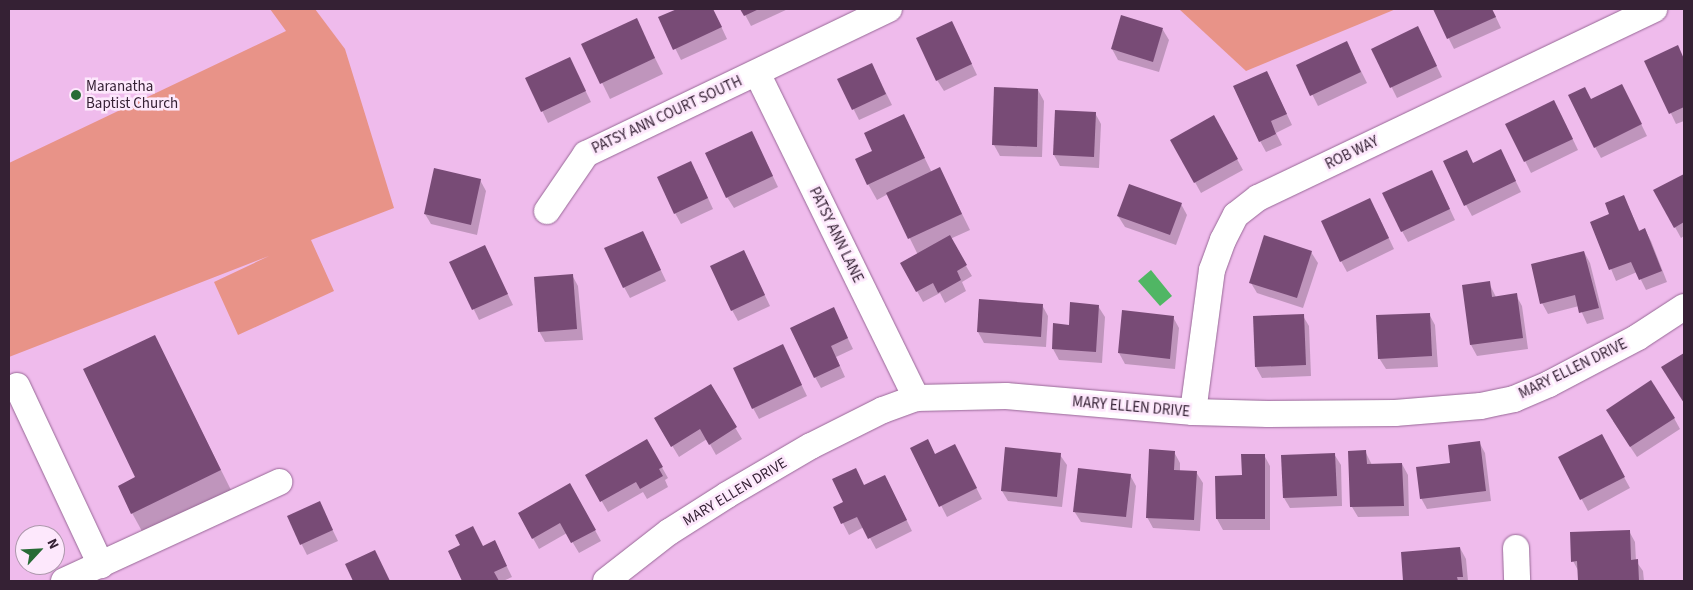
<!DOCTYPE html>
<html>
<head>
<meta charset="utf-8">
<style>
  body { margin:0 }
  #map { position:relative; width:1693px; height:590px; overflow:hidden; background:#efbbec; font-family:"Source Sans 3",sans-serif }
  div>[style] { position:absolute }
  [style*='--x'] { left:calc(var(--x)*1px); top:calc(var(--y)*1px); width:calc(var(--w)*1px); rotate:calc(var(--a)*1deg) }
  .green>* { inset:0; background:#e89388 }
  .water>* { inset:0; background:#50b664 }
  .shadow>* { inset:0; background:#0003 }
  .building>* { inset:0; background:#784b76 }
  .roads { filter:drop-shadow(0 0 1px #976896) drop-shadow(0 0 1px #976896) }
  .minor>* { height:26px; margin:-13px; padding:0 13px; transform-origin:13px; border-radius:13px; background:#fff }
  .dots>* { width:14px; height:14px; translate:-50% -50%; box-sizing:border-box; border:2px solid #fde8fc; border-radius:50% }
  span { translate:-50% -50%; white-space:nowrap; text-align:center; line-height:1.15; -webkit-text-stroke:5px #fde8fc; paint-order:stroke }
  .poi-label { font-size:15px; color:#352134 }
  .left { translate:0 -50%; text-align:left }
  .street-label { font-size:15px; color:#352134 }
  .frame { position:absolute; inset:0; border:10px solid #352134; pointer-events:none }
  .north { position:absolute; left:15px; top:525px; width:50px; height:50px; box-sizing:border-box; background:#fde8fc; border:1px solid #ad98ac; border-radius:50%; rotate:65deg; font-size:14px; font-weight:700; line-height:20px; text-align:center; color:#352134 }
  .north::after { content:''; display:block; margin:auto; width:18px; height:22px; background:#276b35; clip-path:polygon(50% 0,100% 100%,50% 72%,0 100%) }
</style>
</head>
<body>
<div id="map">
  <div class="green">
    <i style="clip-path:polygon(270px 9px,315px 9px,345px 49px,394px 208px,311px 240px,334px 291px,238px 335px,214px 282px,269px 256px,9px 357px,9px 163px,286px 31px)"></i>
    <i style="clip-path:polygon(1179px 9px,1396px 9px,1246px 71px)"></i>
  </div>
  <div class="water">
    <i style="clip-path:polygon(1151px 270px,1172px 296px,1160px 306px,1138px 281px)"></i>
  </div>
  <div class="shadow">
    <i style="clip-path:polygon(680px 9px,713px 9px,727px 39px,681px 60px,660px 18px)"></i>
    <i style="clip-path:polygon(742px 9px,788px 9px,751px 26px)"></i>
    <i style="clip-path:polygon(1434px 9px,1492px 9px,1501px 28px,1454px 49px)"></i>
    <i style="clip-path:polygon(1122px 16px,1163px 30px,1169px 40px,1159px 72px,1118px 60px,1112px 49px)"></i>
    <i style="clip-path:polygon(636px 20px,663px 74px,610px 99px,583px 44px)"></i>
    <i style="clip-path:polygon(1418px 28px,1442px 77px,1397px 98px,1373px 50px)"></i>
    <i style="clip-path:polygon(957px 33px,977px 75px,944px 91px,937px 80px)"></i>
    <i style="clip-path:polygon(1347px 43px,1367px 83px,1318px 106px,1298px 66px)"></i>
    <i style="clip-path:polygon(1677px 47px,1684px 59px,1684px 121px,1676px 124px,1646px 61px)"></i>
    <i style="clip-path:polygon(570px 59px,591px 102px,548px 123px,527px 79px)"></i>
    <i style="clip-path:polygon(872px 65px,892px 105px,859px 120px,839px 80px)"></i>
    <i style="clip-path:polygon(1272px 83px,1292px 125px,1276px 133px,1282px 145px,1266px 152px,1260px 141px)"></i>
    <i style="clip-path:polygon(1622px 85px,1647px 136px,1601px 158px,1595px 147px,1591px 100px)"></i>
    <i style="clip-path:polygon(995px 89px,1038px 90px,1044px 101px,1042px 157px,1000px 156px,994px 145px)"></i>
    <i style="clip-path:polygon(1056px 111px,1095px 113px,1101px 124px,1099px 168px,1060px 166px,1054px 155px)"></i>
    <i style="clip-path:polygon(1560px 113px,1578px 150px,1531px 173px,1507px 124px)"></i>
    <i style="clip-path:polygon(904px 116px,932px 173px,940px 169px,970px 230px,950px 239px,972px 276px,962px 282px,966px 291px,945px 303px,940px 293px,923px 302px,902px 264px,918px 255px,888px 194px,877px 200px,868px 184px,873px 151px)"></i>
    <i style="clip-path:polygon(1214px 117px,1243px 170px,1201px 193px,1172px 141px)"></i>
    <i style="clip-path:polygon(757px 143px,778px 187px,734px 208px,727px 197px)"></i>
    <i style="clip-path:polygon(1506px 161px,1521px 192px,1472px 216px,1466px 205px,1473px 164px)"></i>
    <i style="clip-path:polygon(697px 174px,713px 209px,681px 224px,675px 213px)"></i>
    <i style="clip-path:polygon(1684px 175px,1684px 236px,1681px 238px,1655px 191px)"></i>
    <i style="clip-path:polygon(480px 180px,486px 191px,477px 235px,431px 224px,425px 214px)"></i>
    <i style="clip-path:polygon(1437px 182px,1455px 220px,1408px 242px,1402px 231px)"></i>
    <i style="clip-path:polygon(1624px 197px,1640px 232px,1645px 230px,1651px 241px,1667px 282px,1646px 290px,1637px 272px,1616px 281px,1592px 223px,1611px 215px)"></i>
    <i style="clip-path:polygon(1181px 204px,1187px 215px,1176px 245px,1125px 227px,1118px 216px)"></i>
    <i style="clip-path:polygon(1376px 211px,1394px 249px,1347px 272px,1341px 261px)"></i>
    <i style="clip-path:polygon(648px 243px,666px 281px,630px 298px,624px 287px)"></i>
    <i style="clip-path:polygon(485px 247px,513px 305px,479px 320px,451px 263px)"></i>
    <i style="clip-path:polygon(1311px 252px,1318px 263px,1303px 308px,1257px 293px,1251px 283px)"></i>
    <i style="clip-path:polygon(1584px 252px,1590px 263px,1604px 319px,1587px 324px,1579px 306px,1548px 314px,1542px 303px)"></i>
    <i style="clip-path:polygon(749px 262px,770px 306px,738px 321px,732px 310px)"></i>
    <i style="clip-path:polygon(572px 275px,578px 286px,583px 340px,545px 342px,539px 331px)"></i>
    <i style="clip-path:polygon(1489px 283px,1496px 297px,1516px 295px,1522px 306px,1528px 349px,1477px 356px,1471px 345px,1463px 286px)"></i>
    <i style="clip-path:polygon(1042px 305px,1048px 316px,1046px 347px,984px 343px,978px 332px)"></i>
    <i style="clip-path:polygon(1098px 306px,1105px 317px,1102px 363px,1059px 360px,1053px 349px)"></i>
    <i style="clip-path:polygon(1123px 312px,1173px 317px,1179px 328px,1175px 369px,1125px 364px,1119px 353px)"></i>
    <i style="clip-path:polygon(1429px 314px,1435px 325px,1438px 367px,1386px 369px,1379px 358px)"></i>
    <i style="clip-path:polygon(1303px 316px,1309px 326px,1311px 376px,1262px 378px,1256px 367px)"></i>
    <i style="clip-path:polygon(839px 320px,853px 349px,836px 357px,845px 377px,821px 388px,815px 377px)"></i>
    <i style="clip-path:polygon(154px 336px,231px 490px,143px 533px,132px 513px)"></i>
    <i style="clip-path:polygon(788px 357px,807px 396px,759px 419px,753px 408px)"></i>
    <i style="clip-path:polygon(710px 386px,742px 439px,716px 455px,707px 439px,679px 457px,656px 419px)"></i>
    <i style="clip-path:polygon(1674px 418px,1680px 429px,1637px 457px,1613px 421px)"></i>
    <i style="clip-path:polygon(647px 441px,668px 478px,665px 480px,668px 487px,647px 499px,643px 492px,608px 512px,587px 476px)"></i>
    <i style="clip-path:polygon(1479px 442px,1485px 453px,1491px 501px,1427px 509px,1421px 498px,1452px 464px)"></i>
    <i style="clip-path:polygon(1607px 446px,1630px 488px,1588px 511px,1559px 457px)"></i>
    <i style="clip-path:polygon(912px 449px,935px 455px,960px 456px,982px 499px,947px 517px)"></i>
    <i style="clip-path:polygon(1365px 451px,1372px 465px,1402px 464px,1408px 475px,1409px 516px,1358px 517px,1352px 507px)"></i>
    <i style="clip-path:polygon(1174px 452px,1180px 463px,1180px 471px,1196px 472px,1203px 483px,1200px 531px,1153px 528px,1147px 517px)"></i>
    <i style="clip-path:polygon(1334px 454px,1341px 465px,1342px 506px,1290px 508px,1284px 498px)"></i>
    <i style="clip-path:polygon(1060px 455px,1067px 465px,1062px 507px,1008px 501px,1002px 491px)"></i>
    <i style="clip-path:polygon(1264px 455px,1270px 466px,1270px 530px,1223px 530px,1217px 519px,1217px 477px,1243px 477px)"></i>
    <i style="clip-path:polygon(1130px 475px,1136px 486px,1132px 528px,1081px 522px,1074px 511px)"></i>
    <i style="clip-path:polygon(885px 476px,912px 531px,876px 549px,864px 527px,849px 535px,835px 508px)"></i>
    <i style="clip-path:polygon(570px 485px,601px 541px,579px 553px,567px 533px,539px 549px,519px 513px)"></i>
    <i style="clip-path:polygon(319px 502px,338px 541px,307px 555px,288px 517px)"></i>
    <i style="clip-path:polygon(1629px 531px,1635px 542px,1636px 561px,1643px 571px,1644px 581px,1579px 581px,1579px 572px,1573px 561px)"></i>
    <i style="clip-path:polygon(495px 542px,512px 577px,503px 581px,463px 581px,449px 552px,483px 547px)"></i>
    <i style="clip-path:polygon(1460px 548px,1466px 559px,1468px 581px,1405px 581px,1402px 553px)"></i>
  </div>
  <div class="building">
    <i style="clip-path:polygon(677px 9px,713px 9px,722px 27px,673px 50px,658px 17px)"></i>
    <i style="clip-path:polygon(740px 9px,759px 9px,744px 16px)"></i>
    <i style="clip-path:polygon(1433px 9px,1492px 9px,1496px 17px,1447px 39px)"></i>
    <i style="clip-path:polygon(1121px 15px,1163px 28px,1153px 62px,1111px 49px)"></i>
    <i style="clip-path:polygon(637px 18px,655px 58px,600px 84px,581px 44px)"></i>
    <i style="clip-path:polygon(952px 21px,972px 64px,936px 81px,916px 38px)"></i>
    <i style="clip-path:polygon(1418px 26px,1437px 66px,1390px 88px,1371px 49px)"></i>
    <i style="clip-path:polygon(1347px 41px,1361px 72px,1310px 96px,1296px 65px)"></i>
    <i style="clip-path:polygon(1678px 45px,1684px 59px,1684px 107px,1669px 114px,1644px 61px)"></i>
    <i style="clip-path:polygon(570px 57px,586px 91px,541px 112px,525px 78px)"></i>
    <i style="clip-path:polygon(872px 63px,886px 94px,852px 110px,837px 79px)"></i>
    <i style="clip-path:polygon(1267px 71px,1287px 114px,1271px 121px,1276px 134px,1259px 142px,1233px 86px)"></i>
    <i style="clip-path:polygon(1622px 84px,1642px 124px,1594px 148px,1568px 95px,1585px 87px,1591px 99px)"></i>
    <i style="clip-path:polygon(994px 87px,1038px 89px,1037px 147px,992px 145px)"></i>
    <i style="clip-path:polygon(1554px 100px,1573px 139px,1524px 162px,1505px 124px)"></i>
    <i style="clip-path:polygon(1055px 110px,1096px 112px,1094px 157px,1053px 155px)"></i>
    <i style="clip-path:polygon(904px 114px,925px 158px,867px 185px,855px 159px,872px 151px,864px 133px)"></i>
    <i style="clip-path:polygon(1214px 115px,1238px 159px,1194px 183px,1170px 140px)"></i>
    <i style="clip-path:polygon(752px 131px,773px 176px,726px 198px,705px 153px)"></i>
    <i style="clip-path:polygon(1501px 149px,1516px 181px,1464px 206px,1443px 161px,1467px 150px,1473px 163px)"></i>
    <i style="clip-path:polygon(691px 161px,708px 198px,674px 214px,657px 177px)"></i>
    <i style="clip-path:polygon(940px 167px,962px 214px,908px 239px,886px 193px)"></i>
    <i style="clip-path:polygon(434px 168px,481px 179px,471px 225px,424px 214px)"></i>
    <i style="clip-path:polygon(1432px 170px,1450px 209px,1401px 232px,1382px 193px)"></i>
    <i style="clip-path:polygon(1684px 174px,1684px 222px,1674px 228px,1653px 190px)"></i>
    <i style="clip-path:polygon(1129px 184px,1182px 203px,1170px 235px,1117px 216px)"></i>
    <i style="clip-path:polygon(1624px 195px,1639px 231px,1645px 228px,1662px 271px,1639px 280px,1631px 262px,1609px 270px,1590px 222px,1609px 214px,1605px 203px)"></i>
    <i style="clip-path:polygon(1370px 198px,1389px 238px,1340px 262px,1321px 221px)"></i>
    <i style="clip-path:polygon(643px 231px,661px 270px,623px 288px,604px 248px)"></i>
    <i style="clip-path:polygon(950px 235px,967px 265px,957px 271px,961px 280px,938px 293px,933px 283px,916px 292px,900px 263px)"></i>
    <i style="clip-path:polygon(1264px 235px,1312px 251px,1297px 298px,1249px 283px)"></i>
    <i style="clip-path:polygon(485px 245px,508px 294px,472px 310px,449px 262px)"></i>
    <i style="clip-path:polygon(744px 250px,765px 295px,731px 311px,710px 266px)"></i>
    <i style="clip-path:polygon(1584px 251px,1599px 308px,1579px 313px,1575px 295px,1540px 304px,1531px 264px)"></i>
    <i style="clip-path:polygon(573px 274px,577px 329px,538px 332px,534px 277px)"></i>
    <i style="clip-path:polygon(1490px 281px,1492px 297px,1517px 293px,1523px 338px,1470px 345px,1462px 285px)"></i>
    <i style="clip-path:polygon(979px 299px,1043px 304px,1041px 337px,977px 332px)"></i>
    <i style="clip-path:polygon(1070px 302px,1099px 305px,1096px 352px,1052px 349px,1053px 323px,1069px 325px)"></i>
    <i style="clip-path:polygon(834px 307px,848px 338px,831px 346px,840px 366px,814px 378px,790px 328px)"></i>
    <i style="clip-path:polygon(1122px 310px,1174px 316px,1170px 359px,1118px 353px)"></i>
    <i style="clip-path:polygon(1430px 313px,1432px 356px,1378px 359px,1376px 315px)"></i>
    <i style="clip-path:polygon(1304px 314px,1306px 365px,1255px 367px,1253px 316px)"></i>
    <i style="clip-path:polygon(155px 335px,221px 470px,131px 514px,118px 486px,135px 477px,83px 369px)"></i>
    <i style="clip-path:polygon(783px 344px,802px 385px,752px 409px,733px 368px)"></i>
    <i style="clip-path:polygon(1684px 353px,1684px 403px,1661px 367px)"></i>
    <i style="clip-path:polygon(1651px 380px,1675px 418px,1630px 447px,1606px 410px)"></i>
    <i style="clip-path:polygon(711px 384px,737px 427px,709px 445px,700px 429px,671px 447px,654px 418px)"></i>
    <i style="clip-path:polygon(1602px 434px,1625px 477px,1580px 500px,1558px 457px)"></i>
    <i style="clip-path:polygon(647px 439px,663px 467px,659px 469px,663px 476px,640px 489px,636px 482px,600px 502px,585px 475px)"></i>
    <i style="clip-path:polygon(928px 439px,935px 454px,955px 444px,977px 488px,939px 507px,910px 448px)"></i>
    <i style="clip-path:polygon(1480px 441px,1486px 491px,1420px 499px,1416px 467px,1450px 463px,1448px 445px)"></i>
    <i style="clip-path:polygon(1005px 447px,1061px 453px,1057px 497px,1001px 491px)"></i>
    <i style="clip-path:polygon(1149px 449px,1175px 451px,1174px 470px,1197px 471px,1194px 520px,1146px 518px)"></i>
    <i style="clip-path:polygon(1366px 450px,1367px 464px,1402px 463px,1404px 506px,1350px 507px,1348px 451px)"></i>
    <i style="clip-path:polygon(1335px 453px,1337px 496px,1283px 498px,1281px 455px)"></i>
    <i style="clip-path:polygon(1241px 454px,1265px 454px,1265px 519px,1216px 519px,1215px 476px,1242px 475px)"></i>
    <i style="clip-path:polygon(856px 468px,864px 485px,885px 475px,907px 520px,868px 539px,857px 517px,841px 524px,833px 507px,843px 502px,832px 479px)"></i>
    <i style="clip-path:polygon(1078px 468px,1131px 474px,1126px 517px,1073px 512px)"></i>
    <i style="clip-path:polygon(570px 483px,596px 530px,571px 543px,560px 523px,532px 539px,518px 513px)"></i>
    <i style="clip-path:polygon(320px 501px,333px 530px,300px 545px,287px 516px)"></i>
    <i style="clip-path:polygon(473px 526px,483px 546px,495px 540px,507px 566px,494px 572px,499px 581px,462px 581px,448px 551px,460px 545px,455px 535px)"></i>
    <i style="clip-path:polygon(1630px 530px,1631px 560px,1638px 559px,1639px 581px,1578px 581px,1577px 561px,1571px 562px,1570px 532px)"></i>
    <i style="clip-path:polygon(1460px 547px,1463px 577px,1457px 577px,1458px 581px,1403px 581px,1401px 552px)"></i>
    <i style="clip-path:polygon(375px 550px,390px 581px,353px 581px,345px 564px)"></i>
  </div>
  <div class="roads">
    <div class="minor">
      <i style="--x:757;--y:73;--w:362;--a:63.9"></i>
      <i style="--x:547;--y:211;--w:69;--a:-55.6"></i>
      <i style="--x:586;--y:154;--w:336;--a:-25.6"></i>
      <i style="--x:17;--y:386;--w:198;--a:64.9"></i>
      <i style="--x:1193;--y:412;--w:143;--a:-82.4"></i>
      <i style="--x:1212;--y:270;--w:32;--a:-70"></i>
      <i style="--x:1223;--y:240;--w:28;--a:-63"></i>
      <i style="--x:1236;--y:215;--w:28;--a:-38"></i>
      <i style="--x:1258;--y:198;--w:439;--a:-25.5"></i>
      <i style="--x:1516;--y:548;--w:33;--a:88"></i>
      <i style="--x:64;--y:581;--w:237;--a:-24.7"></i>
      <i style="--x:606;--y:581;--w:80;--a:-37.9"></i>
      <i style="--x:669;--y:532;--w:69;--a:-32.5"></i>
      <i style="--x:727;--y:495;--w:97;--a:-30.3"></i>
      <i style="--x:811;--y:446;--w:80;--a:-26.6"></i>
      <i style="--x:883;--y:410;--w:35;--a:-20"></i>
      <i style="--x:916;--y:398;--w:90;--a:-1.3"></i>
      <i style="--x:1006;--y:396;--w:188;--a:4.9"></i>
      <i style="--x:1193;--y:412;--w:75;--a:1.5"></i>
      <i style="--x:1268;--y:414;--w:127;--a:-0.5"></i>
      <i style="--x:1395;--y:413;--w:86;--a:-4.7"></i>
      <i style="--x:1481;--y:406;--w:34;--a:-12"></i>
      <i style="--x:1514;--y:399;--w:38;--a:-23"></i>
      <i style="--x:1549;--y:384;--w:101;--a:-27.8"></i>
      <i style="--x:1638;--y:337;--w:55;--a:-33.1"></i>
    </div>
  </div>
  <div class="dots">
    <i style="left:76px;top:95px;background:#276b35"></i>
  </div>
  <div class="poi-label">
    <span class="left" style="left:86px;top:95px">Maranatha<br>Baptist Church</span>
  </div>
  <div class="street-label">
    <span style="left:667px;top:115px;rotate:-25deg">PATSY ANN COURT SOUTH</span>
    <span style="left:1352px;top:153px;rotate:-26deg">ROB WAY</span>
    <span style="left:836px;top:235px;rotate:64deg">PATSY ANN LANE</span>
    <span style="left:1573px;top:369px;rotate:-26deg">MARY ELLEN DRIVE</span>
    <span style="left:1131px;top:407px;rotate:5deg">MARY ELLEN DRIVE</span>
    <span style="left:735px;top:492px;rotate:-31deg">MARY ELLEN DRIVE</span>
  </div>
  <div class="frame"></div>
  <div class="north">N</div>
</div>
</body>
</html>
